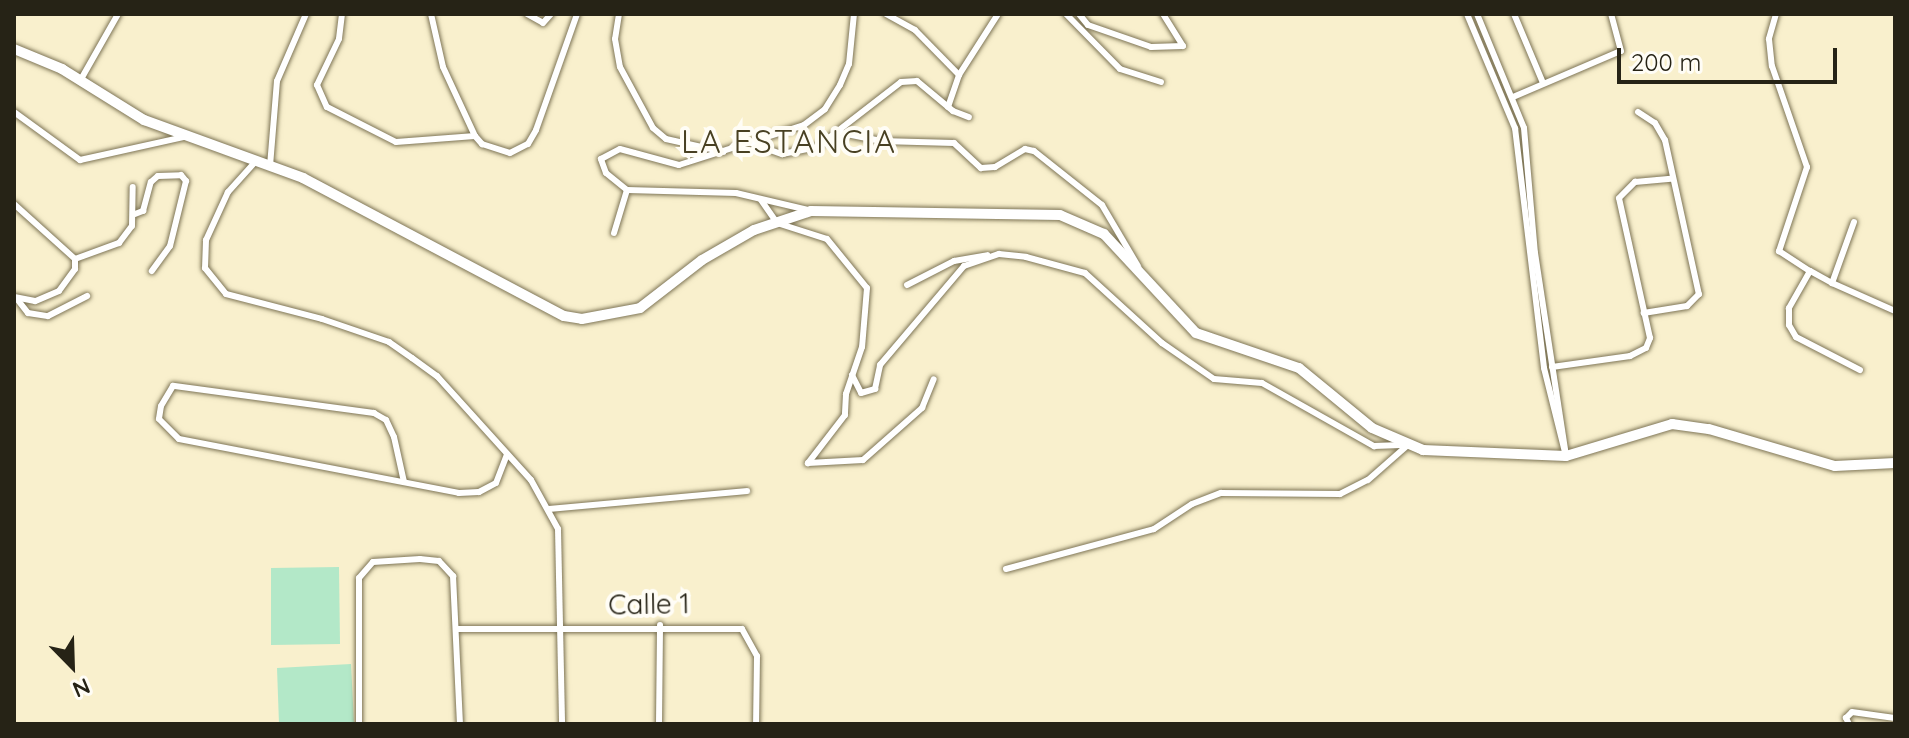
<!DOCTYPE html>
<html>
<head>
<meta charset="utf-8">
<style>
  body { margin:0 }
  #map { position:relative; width:1909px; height:738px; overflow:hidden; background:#f9f0cd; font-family:Quicksand,sans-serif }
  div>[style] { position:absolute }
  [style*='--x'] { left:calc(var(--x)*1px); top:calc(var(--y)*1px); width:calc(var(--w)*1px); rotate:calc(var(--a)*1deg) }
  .green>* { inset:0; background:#b3e8c8 }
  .roads { filter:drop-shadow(0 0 2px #7e7556) drop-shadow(0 0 2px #7e7556) }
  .street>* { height:6px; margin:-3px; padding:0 3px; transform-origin:3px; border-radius:3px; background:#fff }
  .primary>* { height:10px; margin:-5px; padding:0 5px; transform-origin:5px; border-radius:5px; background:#fff }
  span { translate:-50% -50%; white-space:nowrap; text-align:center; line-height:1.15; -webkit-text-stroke:8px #fffdf6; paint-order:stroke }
  .street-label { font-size:28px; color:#262316 }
  .quarter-label { font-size:32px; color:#484022; letter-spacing:2px }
  .frame { position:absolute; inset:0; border:16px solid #262316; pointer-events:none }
  .north { position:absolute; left:32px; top:626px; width:80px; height:80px; -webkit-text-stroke:6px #fffdf6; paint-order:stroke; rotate:157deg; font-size:22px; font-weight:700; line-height:32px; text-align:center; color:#262316 }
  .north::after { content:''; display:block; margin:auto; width:28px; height:36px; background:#262316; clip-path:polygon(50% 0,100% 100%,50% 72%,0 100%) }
  .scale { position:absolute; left:1617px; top:48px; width:220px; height:36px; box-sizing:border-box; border:4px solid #262316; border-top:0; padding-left:10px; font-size:24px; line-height:28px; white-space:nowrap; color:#262316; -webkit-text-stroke:6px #fffdf6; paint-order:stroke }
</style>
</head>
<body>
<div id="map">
  <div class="green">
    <i style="clip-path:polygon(339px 567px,340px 644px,271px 645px,271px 568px)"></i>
    <i style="clip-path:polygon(351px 664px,354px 723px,279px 724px,277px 668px)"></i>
  </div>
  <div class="roads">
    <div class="street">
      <i style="--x:342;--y:14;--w:25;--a:97"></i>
      <i style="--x:339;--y:39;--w:51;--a:115.6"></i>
      <i style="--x:317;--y:85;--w:24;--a:66"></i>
      <i style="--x:327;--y:107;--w:77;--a:26.9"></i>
      <i style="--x:396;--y:142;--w:79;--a:-4.3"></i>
      <i style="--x:431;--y:14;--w:54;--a:77.2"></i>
      <i style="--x:443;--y:67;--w:76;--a:65.1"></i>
      <i style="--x:475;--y:136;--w:11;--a:49"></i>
      <i style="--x:482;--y:144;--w:29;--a:18"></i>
      <i style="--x:510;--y:153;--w:20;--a:-27"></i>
      <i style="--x:528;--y:144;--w:16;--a:-60"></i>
      <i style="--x:536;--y:130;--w:123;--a:-70.5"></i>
      <i style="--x:527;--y:14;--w:18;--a:29"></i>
      <i style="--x:543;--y:23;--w:12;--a:-48"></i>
      <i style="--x:619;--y:14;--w:25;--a:99"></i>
      <i style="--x:615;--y:39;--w:28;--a:80"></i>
      <i style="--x:620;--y:67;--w:69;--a:61.6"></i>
      <i style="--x:653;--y:128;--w:17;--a:40"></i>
      <i style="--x:666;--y:139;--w:59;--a:12.6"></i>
      <i style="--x:886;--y:14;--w:33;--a:29"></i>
      <i style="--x:915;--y:30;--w:63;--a:45.6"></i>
      <i style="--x:1066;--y:14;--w:77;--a:45.5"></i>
      <i style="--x:1120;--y:69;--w:43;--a:17.6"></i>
      <i style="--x:1079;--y:14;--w:14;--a:51"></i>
      <i style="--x:1088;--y:25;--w:67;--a:19.2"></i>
      <i style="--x:1151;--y:47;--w:32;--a:-2"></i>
      <i style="--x:1183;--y:46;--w:38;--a:-122"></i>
      <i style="--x:1467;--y:14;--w:124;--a:67.2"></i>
      <i style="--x:1515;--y:128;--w:242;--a:83.1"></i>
      <i style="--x:1544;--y:368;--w:91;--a:76"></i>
      <i style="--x:1477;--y:14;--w:123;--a:67.6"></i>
      <i style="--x:1524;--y:128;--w:125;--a:85"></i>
      <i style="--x:1535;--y:253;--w:205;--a:81.3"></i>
      <i style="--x:1514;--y:14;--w:75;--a:67.2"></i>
      <i style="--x:1776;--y:14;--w:26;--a:106"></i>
      <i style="--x:1769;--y:39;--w:27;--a:84"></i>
      <i style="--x:1772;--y:66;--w:107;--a:70.9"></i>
      <i style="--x:1807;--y:167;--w:89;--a:108.4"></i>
      <i style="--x:1779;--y:251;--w:37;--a:33"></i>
      <i style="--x:80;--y:81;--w:77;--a:-60.4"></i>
      <i style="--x:1513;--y:97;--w:117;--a:-23.1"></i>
      <i style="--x:1621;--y:51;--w:38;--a:-105"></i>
      <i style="--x:948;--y:107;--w:34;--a:-71"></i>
      <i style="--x:959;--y:75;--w:72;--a:-57.4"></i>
      <i style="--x:14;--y:112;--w:82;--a:36"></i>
      <i style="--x:80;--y:160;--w:107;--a:-12.5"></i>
      <i style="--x:1638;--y:112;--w:20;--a:33"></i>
      <i style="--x:1655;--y:123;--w:20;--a:60"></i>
      <i style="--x:1665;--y:140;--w:158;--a:77.6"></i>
      <i style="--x:1699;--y:294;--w:17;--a:135"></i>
      <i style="--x:1687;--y:306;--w:44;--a:170.8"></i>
      <i style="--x:837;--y:132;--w:45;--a:11.6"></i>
      <i style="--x:881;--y:141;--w:73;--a:1.6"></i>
      <i style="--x:954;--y:143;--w:37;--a:43"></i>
      <i style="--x:981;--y:168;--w:14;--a:-4"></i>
      <i style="--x:995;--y:167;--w:35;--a:-31"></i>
      <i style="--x:1025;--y:149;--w:9;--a:13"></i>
      <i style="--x:1034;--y:151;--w:87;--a:38.5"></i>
      <i style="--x:1102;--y:205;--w:71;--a:59.5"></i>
      <i style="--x:751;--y:143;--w:33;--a:20"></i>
      <i style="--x:782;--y:154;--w:36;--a:-11"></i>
      <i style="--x:817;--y:147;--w:106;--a:-37.7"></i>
      <i style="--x:901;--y:82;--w:16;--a:-4"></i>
      <i style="--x:917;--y:81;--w:47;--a:39.8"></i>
      <i style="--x:953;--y:111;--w:17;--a:21"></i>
      <i style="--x:256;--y:161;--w:42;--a:132.1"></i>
      <i style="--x:228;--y:192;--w:53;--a:114.6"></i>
      <i style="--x:206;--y:240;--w:28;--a:92"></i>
      <i style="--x:205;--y:268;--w:33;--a:51"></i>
      <i style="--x:226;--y:294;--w:99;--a:14.6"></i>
      <i style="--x:322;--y:319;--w:71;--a:18.9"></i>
      <i style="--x:389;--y:342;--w:28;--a:35"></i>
      <i style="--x:412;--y:358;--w:31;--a:36"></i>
      <i style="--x:437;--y:376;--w:140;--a:47.9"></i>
      <i style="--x:531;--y:480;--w:56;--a:61.1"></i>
      <i style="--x:558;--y:529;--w:195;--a:88.8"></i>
      <i style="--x:270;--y:166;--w:85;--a:-85.3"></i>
      <i style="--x:277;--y:81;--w:73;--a:-66.6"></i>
      <i style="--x:761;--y:200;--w:28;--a:55"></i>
      <i style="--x:777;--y:223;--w:52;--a:17.7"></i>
      <i style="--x:827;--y:239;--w:63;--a:50.8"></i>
      <i style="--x:867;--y:288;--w:59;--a:94.8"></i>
      <i style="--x:862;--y:347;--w:50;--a:108.8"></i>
      <i style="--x:846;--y:394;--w:21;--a:93"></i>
      <i style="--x:845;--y:415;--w:61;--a:127.6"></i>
      <i style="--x:808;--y:463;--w:55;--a:-3.1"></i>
      <i style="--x:863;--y:460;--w:79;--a:-41.4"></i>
      <i style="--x:922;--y:408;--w:31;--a:-68"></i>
      <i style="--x:14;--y:204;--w:82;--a:42"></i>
      <i style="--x:75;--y:259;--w:10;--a:90"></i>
      <i style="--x:75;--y:269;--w:27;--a:126"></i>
      <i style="--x:59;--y:291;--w:26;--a:157"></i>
      <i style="--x:35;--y:301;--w:21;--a:-169"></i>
      <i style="--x:808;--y:210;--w:74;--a:-166.7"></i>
      <i style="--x:736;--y:193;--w:109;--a:-178.4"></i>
      <i style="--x:627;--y:190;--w:27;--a:-141"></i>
      <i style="--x:606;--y:173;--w:15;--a:-110"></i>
      <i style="--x:601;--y:159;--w:21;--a:-28"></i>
      <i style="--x:620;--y:149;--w:61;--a:15.2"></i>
      <i style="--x:679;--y:165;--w:131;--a:-17.7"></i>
      <i style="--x:804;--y:125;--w:26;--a:-37"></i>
      <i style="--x:825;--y:109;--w:28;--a:-58"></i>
      <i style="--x:840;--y:85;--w:23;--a:-67"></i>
      <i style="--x:849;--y:64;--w:50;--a:-84.3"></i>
      <i style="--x:135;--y:214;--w:9;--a:-21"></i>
      <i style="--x:143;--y:211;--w:30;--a:-75"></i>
      <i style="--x:151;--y:182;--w:9;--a:-41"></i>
      <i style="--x:158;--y:176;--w:23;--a:-2"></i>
      <i style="--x:181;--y:175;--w:8;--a:50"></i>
      <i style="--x:186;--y:181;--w:67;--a:103.8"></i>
      <i style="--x:170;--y:246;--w:31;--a:126"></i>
      <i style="--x:1854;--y:222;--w:65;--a:109.8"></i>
      <i style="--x:1832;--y:283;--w:69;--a:24"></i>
      <i style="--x:614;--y:233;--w:45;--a:-73.2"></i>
      <i style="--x:75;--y:259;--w:47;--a:-20"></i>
      <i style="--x:119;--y:243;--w:21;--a:-53"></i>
      <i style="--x:132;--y:226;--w:39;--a:-89"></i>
      <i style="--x:1832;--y:283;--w:25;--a:-151"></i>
      <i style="--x:1810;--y:271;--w:43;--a:119.6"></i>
      <i style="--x:1789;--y:308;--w:17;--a:90"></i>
      <i style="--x:1789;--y:325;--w:14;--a:60"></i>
      <i style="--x:1796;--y:337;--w:72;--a:27.3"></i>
      <i style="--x:907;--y:285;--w:53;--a:-27.1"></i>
      <i style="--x:954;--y:261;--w:34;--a:-10"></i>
      <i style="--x:17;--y:299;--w:18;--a:52"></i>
      <i style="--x:28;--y:313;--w:20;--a:9"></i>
      <i style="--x:48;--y:316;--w:44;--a:-27.1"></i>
      <i style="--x:1552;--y:367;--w:79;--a:-8"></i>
      <i style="--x:1630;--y:356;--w:18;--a:-27"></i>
      <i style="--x:1646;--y:348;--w:11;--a:-68"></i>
      <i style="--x:1650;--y:338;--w:143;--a:-102.5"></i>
      <i style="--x:1619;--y:198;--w:23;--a:-45"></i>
      <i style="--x:1635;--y:182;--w:36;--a:-5"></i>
      <i style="--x:852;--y:375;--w:20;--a:63"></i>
      <i style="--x:861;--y:393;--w:15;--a:-16"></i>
      <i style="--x:875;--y:389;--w:25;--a:-78"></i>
      <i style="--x:880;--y:365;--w:130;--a:-49.7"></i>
      <i style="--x:964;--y:266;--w:37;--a:-19"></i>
      <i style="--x:999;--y:254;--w:27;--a:6"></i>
      <i style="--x:1026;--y:257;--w:61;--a:15.2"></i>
      <i style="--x:1085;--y:273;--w:104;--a:42.3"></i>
      <i style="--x:1162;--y:343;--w:63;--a:34.7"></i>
      <i style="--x:1214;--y:379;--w:48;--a:4.8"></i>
      <i style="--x:1262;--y:383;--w:129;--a:29.4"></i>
      <i style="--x:1374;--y:446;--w:34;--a:-2"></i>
      <i style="--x:404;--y:482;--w:46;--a:-102.5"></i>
      <i style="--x:394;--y:437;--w:19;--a:-115"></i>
      <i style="--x:386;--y:420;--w:14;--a:-150"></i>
      <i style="--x:374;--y:413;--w:203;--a:-172.3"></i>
      <i style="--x:173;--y:386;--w:23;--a:121"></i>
      <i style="--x:161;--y:406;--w:13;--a:99"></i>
      <i style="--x:159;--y:419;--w:28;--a:45"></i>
      <i style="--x:179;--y:439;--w:285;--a:10.9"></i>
      <i style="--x:459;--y:493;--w:20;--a:-3"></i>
      <i style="--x:479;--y:492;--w:19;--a:-28"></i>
      <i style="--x:496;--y:483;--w:31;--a:-69"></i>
      <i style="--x:549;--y:509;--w:199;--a:-5.2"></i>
      <i style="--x:1006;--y:569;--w:153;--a:-15.1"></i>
      <i style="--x:1154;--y:529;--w:45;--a:-33.3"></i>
      <i style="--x:1192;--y:504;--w:31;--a:-21"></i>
      <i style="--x:1221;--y:493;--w:119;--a:0.5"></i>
      <i style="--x:1340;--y:494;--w:31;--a:-27"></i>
      <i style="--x:1368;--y:480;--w:53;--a:-41.2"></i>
      <i style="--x:457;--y:629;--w:285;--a:0"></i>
      <i style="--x:742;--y:629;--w:31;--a:61"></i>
      <i style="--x:757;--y:656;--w:68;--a:90.8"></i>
      <i style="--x:359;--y:724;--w:146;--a:-90"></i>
      <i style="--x:359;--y:578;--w:21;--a:-49"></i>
      <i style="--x:373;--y:562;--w:47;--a:-3.7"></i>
      <i style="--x:420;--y:559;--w:19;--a:6"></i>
      <i style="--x:439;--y:561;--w:21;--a:47"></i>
      <i style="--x:453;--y:576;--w:148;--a:87.3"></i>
      <i style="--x:659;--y:724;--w:99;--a:-89.4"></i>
      <i style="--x:1849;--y:724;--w:7;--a:-117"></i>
      <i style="--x:1846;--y:718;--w:8;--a:-45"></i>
      <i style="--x:1852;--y:712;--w:43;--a:7.9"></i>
    </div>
    <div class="primary">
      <i style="--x:14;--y:49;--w:52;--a:22.6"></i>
      <i style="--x:62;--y:69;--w:97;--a:31.9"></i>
      <i style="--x:144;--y:120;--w:169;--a:20"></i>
      <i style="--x:303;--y:178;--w:295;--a:27.9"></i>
      <i style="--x:564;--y:316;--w:18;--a:9"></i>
      <i style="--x:582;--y:319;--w:59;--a:-10.7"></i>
      <i style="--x:640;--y:308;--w:78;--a:-37.7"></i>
      <i style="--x:702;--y:260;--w:60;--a:-30"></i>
      <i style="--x:754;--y:230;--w:60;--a:-18.4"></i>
      <i style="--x:811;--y:211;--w:249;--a:0.9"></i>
      <i style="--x:1060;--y:215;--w:48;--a:23.4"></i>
      <i style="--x:1104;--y:234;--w:135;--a:47.1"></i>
      <i style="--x:1196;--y:333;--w:109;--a:18.8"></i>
      <i style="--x:1299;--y:368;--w:94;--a:39.4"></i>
      <i style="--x:1372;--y:428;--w:56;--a:23.3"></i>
      <i style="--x:1423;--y:450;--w:143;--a:2.4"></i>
      <i style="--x:1566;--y:456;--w:111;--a:-16.8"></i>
      <i style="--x:1672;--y:424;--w:37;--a:8"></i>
      <i style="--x:1709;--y:429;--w:131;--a:16.4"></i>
      <i style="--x:1835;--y:466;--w:60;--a:-2.9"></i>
    </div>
  </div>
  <div class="street-label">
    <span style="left:649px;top:604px;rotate:-1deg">Calle 1</span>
  </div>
  <div class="quarter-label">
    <span style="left:789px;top:141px">LA ESTANCIA</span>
  </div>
  <div class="frame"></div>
  <div class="north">N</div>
  <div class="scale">200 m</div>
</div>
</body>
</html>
